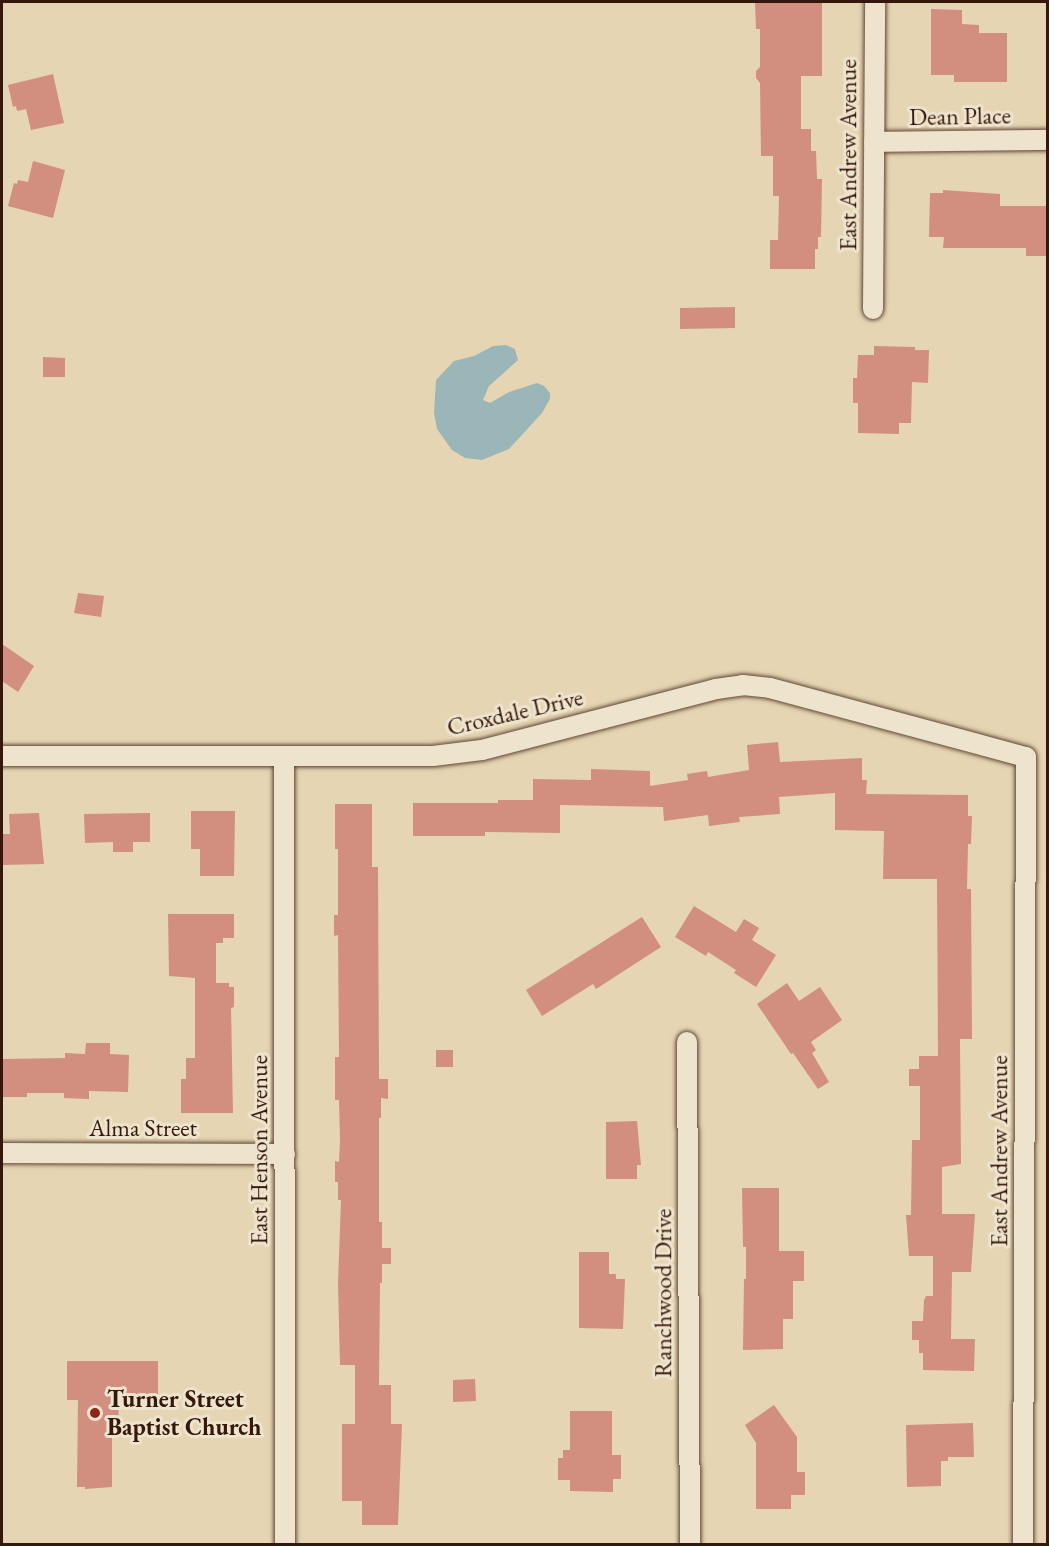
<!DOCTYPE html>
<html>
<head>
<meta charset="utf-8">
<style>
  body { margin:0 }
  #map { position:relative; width:1049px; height:1546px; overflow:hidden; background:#e5d5b3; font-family:"EB Garamond",serif }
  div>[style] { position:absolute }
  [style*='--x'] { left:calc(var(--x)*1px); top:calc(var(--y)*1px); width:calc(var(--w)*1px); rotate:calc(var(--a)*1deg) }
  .water>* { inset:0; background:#9bb6b8 }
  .building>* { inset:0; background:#d28e7e }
  .roads { filter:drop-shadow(0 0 2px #624635) drop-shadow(0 0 2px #624635) }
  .minor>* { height:20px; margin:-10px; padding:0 10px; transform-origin:10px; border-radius:10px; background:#eee4ce }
  .dots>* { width:16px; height:16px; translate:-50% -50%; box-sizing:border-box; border:3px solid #eee4ce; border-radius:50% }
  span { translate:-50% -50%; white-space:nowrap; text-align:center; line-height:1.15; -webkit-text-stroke:6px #eee4ce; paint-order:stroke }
  .street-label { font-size:24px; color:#36170b }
  .poi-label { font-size:24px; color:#36170b; font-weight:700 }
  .left { translate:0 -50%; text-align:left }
  .frame { position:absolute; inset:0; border:3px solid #36170b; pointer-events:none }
</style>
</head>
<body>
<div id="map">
  <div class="water">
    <i style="clip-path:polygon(506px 345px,515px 349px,518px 360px,489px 386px,483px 400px,490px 403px,509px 392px,537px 383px,544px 386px,550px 393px,550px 399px,542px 413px,509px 449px,482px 460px,465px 458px,452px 450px,437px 429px,434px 413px,436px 380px,454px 361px,474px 356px,493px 346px)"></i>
  </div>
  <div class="building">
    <i style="clip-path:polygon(755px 2px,822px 2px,822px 76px,801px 76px,801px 129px,811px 129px,811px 151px,816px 151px,817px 179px,822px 179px,821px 237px,818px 237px,818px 249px,815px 249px,815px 269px,770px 269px,770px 240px,778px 240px,779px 196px,773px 196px,773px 156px,761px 156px,760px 83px,756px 78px,756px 71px,760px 67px,760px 29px,756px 29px)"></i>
    <i style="clip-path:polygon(931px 9px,962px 10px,962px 24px,979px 25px,979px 33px,1007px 33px,1007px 82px,954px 82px,954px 75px,931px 75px)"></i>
    <i style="clip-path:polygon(53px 74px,64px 123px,31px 130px,26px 109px,17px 111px,16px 106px,13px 107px,8px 85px)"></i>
    <i style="clip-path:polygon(33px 161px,65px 170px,53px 218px,8px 206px,14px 183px,17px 184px,18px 180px,28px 182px)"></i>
    <i style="clip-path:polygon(943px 190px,1000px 194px,1000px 206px,1047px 206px,1047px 256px,1026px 256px,1026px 248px,943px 248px,944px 237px,929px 237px,930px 193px,943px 193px)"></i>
    <i style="clip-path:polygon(735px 307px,735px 328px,680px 329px,680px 308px)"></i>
    <i style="clip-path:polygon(874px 346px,915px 347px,915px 350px,929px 350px,928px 383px,912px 382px,911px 423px,899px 423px,899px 434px,858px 433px,858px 403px,853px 403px,853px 378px,857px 378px,858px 355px,874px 355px)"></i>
    <i style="clip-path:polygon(43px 357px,65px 358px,65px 377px,43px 377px)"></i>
    <i style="clip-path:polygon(78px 593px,104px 596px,101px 617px,74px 613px)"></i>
    <i style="clip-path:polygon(2px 644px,34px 666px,18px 692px,2px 681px)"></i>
    <i style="clip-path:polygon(778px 742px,780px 762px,862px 758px,862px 780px,867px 780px,866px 794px,968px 795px,968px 816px,972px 816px,971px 844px,968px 844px,967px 889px,971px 889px,972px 1039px,960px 1039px,961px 1164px,942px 1167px,942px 1214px,975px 1214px,971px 1272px,952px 1272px,951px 1339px,975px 1339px,974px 1371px,923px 1370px,923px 1353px,919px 1353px,919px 1340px,912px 1340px,912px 1321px,923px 1321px,924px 1300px,926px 1296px,933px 1296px,933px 1256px,909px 1256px,906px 1215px,911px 1215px,912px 1140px,920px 1140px,920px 1086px,909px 1086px,909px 1069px,919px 1069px,919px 1056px,938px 1056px,937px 879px,883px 879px,884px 831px,835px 830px,835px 793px,779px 797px,780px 814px,739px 817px,740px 822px,709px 826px,708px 815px,664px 821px,663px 807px,560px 805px,560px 833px,485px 832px,485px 836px,413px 836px,413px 803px,498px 803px,498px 800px,533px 800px,533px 779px,591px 780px,591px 769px,650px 771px,650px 786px,688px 780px,687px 774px,707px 771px,708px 777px,749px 770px,747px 745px)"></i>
    <i style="clip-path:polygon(335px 804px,372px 804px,372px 867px,378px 867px,379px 1079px,388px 1079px,388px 1099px,381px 1098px,381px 1118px,379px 1118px,379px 1222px,382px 1222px,382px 1248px,391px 1248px,391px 1264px,382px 1264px,382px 1283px,380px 1283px,379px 1385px,391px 1385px,391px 1424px,402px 1424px,398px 1525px,362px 1525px,362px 1501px,342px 1501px,342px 1424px,355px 1424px,355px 1365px,340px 1365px,338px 1283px,341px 1200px,338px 1200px,338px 1182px,335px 1182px,335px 1161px,339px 1162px,340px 1140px,339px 1100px,335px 1100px,335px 1057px,339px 1057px,338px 935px,334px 936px,334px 915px,338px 915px,338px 849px,335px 849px)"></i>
    <i style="clip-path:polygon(191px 811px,235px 811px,234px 876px,200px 876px,200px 849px,191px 849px)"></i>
    <i style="clip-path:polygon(39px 813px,44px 864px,2px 865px,2px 834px,10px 834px,9px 814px)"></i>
    <i style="clip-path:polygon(150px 813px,150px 842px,133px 842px,133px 852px,113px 852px,113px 842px,85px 843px,84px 814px)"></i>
    <i style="clip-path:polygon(694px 906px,736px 932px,744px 919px,759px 928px,752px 940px,776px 955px,756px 987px,734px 973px,736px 970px,708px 952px,706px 956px,675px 937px)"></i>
    <i style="clip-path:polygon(168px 914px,234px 914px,234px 938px,223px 938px,223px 943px,216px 943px,216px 983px,229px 983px,229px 987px,234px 987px,234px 1007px,231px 1008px,233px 1113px,181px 1113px,181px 1079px,186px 1079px,186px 1058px,195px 1058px,195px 978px,169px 976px)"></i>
    <i style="clip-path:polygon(642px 917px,661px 947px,596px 989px,593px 984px,542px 1016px,526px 990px)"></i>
    <i style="clip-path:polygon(787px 983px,799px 1001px,820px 987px,842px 1020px,811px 1042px,816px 1050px,812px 1053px,829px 1082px,818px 1089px,793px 1053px,791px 1054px,757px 1004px)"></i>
    <i style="clip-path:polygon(86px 1043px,110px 1043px,110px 1054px,129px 1055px,128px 1092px,89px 1091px,89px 1099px,64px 1098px,64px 1093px,27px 1093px,27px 1097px,2px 1097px,2px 1059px,65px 1058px,65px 1053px,85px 1054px)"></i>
    <i style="clip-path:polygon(436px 1050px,453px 1050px,453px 1067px,436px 1067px)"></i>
    <i style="clip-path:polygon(637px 1121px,641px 1165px,637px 1165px,637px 1179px,606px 1179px,606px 1122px)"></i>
    <i style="clip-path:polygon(742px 1188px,779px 1188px,779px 1251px,804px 1251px,804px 1281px,793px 1281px,793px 1319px,783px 1319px,783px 1349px,743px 1350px,744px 1279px,746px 1279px,746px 1247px,743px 1247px)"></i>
    <i style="clip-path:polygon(579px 1252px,609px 1252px,609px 1274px,616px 1274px,616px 1279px,625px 1279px,623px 1329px,579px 1328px)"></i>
    <i style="clip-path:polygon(67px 1361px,158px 1361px,158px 1397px,119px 1397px,118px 1433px,112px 1433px,112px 1487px,85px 1489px,85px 1487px,77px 1487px,78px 1400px,67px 1400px)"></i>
    <i style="clip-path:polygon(475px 1379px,476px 1401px,453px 1402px,453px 1380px)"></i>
    <i style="clip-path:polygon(774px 1405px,797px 1437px,797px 1472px,805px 1472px,805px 1495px,791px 1495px,791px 1509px,756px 1509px,756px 1443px,745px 1425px)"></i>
    <i style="clip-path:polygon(570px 1411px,612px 1411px,612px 1455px,621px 1455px,621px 1479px,613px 1479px,613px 1492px,570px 1491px,570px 1480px,558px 1480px,558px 1458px,563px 1458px,563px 1450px,570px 1450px)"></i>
    <i style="clip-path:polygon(973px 1423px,974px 1457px,948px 1457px,948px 1461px,941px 1461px,941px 1486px,907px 1487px,906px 1425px)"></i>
  </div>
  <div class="roads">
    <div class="minor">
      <i style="--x:874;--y:142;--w:174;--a:-0.7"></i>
      <i style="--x:873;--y:309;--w:307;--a:-89.6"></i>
      <i style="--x:2;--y:756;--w:431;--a:0"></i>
      <i style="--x:433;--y:756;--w:49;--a:-7"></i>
      <i style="--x:482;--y:750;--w:242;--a:-14.6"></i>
      <i style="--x:716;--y:689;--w:27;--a:-8"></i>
      <i style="--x:743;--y:685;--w:27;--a:6"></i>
      <i style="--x:770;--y:688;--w:265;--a:15.1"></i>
      <i style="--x:1026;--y:757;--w:787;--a:90.22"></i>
      <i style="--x:284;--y:756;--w:788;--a:89.93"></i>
      <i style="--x:687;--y:1042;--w:502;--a:89.66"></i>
      <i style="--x:2;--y:1153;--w:283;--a:0.2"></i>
    </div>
  </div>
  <div class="dots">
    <i style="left:95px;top:1413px;background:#8f2418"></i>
  </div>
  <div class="street-label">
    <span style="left:960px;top:116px;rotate:-1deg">Dean Place</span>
    <span style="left:848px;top:155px;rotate:-90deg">East Andrew Avenue</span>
    <span style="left:515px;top:712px;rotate:-13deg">Croxdale Drive</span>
    <span style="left:143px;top:1128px">Alma Street</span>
    <span style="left:259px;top:1150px;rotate:-90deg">East Henson Avenue</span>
    <span style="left:999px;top:1151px;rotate:-90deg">East Andrew Avenue</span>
    <span style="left:663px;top:1293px;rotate:-90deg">Ranchwood Drive</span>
  </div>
  <div class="poi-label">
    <span class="left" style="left:107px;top:1413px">Turner Street<br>Baptist Church</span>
  </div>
  <div class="frame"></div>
</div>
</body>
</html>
